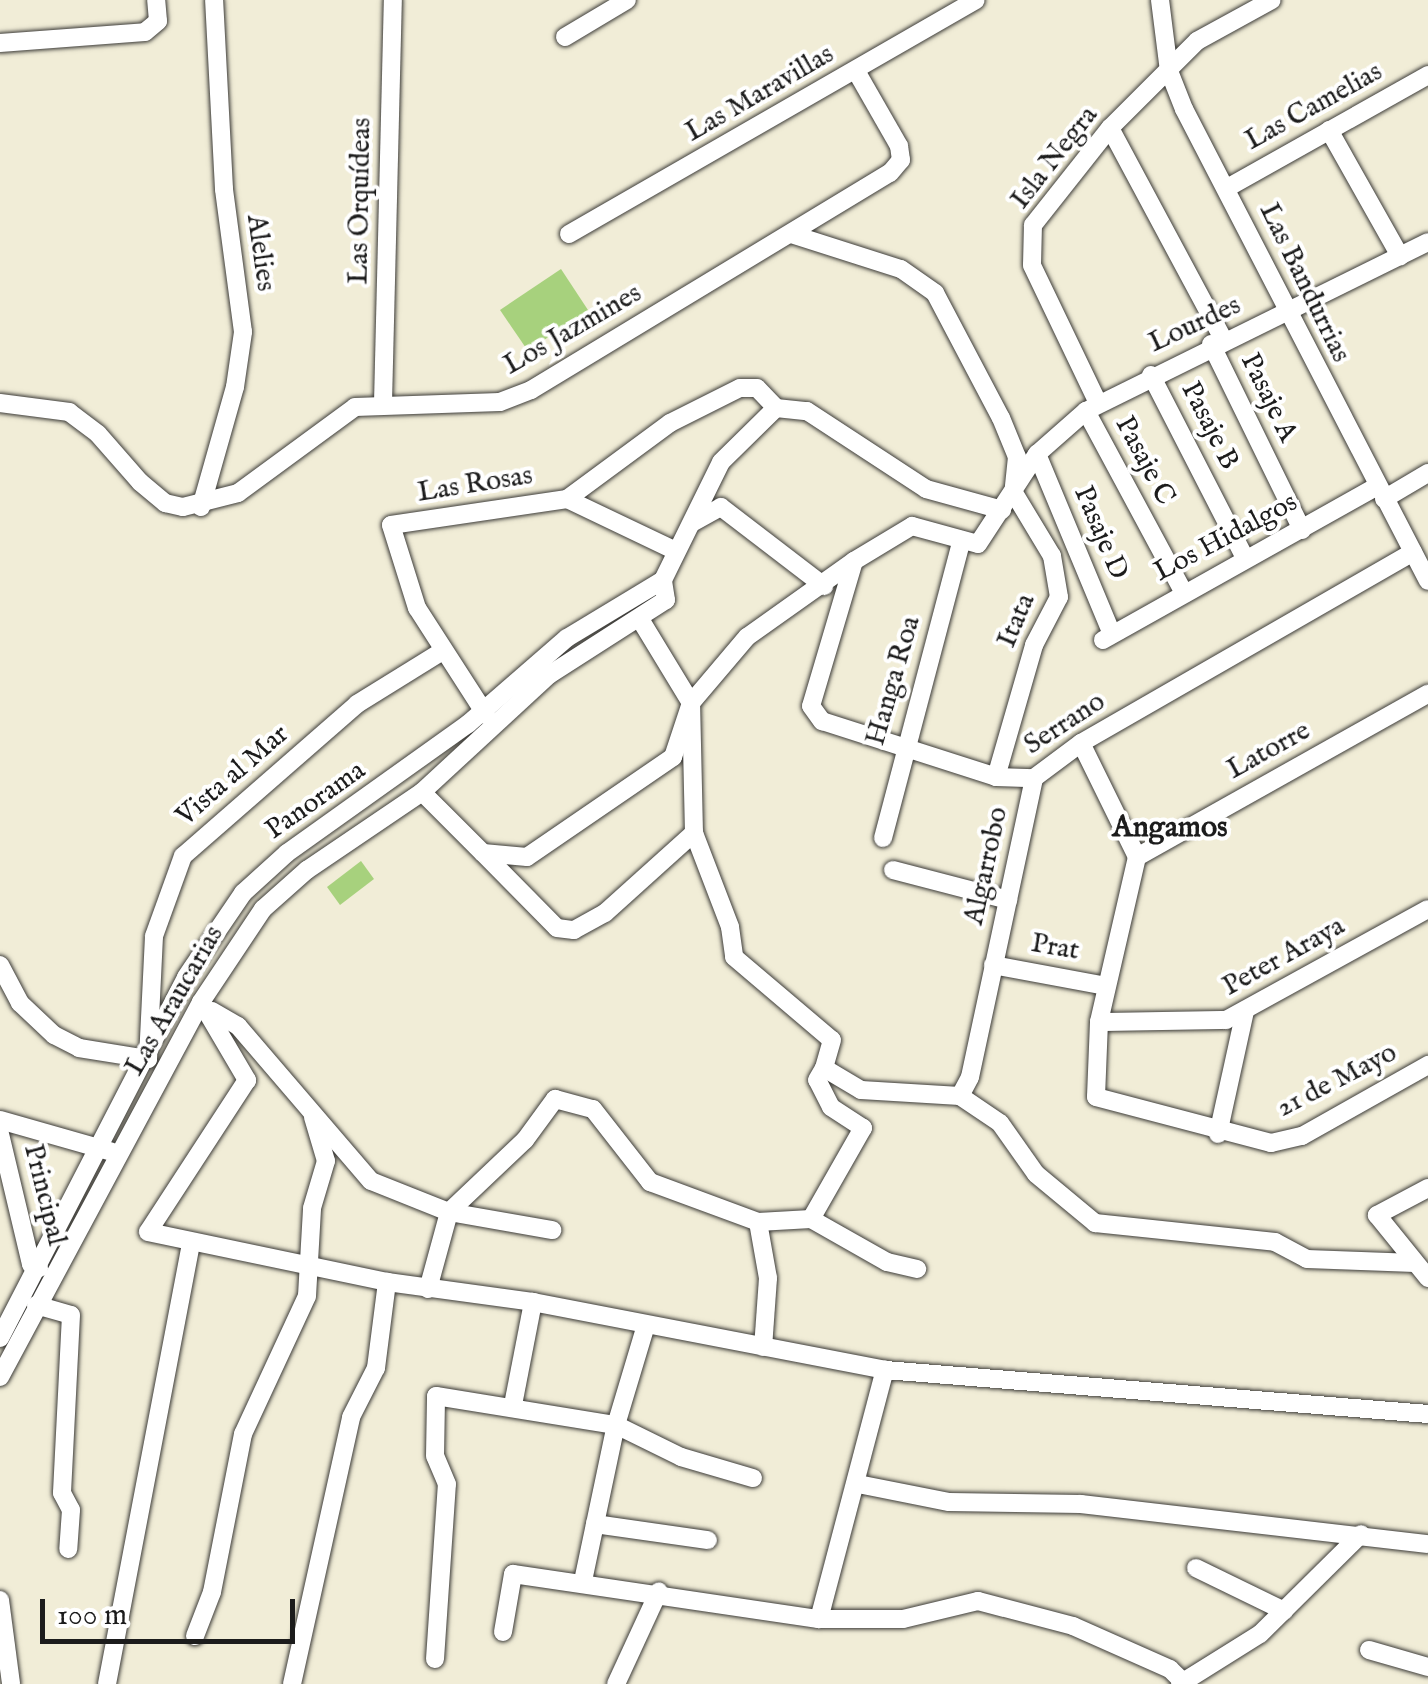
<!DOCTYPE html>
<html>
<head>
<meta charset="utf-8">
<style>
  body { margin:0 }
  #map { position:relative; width:1428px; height:1684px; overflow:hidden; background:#f1edd7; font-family:"IM FELL English",serif }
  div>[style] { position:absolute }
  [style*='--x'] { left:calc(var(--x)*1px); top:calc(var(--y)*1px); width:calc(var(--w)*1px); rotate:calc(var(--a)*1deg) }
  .green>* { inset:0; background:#a7d17d }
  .roads { filter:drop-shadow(0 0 2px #3c3b38) drop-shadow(0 0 2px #3c3b38) }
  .minor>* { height:18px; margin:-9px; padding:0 9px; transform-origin:9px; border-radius:9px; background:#fff }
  span { translate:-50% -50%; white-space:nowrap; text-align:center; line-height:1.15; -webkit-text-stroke:8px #fff; paint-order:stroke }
  .street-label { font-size:28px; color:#1c1c1c }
  .neighbourhood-label { font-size:30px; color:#1c1c1c; font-weight:700 }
  .scale { position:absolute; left:40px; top:1599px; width:255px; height:45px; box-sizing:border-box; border:5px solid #1c1c1c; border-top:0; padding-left:12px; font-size:30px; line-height:35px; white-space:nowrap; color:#1c1c1c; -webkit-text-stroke:8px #fff; paint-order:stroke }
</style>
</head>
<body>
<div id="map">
  <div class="green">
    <i style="clip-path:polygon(561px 269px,588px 310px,528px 351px,500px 310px)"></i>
    <i style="clip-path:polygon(361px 861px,374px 879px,340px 905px,327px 887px)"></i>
  </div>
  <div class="roads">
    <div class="minor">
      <i style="--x:1160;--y:0;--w:72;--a:82.8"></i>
      <i style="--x:1169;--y:71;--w:41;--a:68.5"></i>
      <i style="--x:1184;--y:109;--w:531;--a:62.66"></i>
      <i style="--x:565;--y:37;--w:72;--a:-30.8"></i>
      <i style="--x:0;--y:43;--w:145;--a:-4.3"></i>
      <i style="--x:145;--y:32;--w:17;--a:-40"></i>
      <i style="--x:158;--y:21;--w:21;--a:-95"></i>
      <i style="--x:1110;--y:128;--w:239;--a:61.8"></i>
      <i style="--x:1329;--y:130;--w:145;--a:60.6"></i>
      <i style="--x:1227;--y:188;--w:231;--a:-29.3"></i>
      <i style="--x:569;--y:234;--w:469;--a:-29.9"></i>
      <i style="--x:791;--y:234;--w:115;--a:17.7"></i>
      <i style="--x:901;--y:269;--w:42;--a:35.2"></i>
      <i style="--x:935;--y:293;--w:141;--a:62.2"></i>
      <i style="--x:1001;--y:418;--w:42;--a:67.7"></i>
      <i style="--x:1017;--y:457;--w:30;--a:96"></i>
      <i style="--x:1211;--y:344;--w:207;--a:63.9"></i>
      <i style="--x:1151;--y:375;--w:203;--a:62.8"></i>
      <i style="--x:0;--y:403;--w:70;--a:7.4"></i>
      <i style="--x:69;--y:412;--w:36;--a:37"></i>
      <i style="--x:98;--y:434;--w:64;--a:48.8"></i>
      <i style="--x:140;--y:482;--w:33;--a:40"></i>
      <i style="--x:165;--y:503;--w:18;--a:13"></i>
      <i style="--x:183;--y:507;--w:57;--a:-14.3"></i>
      <i style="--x:238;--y:493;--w:145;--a:-36.3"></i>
      <i style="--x:355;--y:407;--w:145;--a:-2"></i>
      <i style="--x:500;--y:402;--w:33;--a:-21"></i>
      <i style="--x:531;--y:390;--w:419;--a:-31.2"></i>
      <i style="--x:890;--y:173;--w:17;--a:-50"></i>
      <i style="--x:901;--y:160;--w:14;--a:-98"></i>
      <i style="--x:899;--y:146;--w:86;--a:-119.8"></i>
      <i style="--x:383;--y:403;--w:403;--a:-88.6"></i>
      <i style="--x:1098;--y:403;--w:153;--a:-115.6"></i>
      <i style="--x:1032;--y:265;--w:40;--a:-88.6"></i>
      <i style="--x:1033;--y:225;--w:124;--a:-51.6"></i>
      <i style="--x:1110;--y:128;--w:123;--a:-45"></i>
      <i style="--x:1197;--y:41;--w:85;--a:-28.7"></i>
      <i style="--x:776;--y:408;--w:31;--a:6"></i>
      <i style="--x:807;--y:411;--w:142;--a:33.2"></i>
      <i style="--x:926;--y:489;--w:79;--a:15.4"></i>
      <i style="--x:1086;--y:411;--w:204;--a:61.7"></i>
      <i style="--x:1037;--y:454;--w:195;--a:67.4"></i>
      <i style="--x:567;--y:499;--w:128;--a:-36.4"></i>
      <i style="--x:670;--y:423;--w:78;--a:-26.6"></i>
      <i style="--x:740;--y:388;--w:17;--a:0"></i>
      <i style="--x:757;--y:388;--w:28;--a:46"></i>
      <i style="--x:1384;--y:499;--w:51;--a:-30.6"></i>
      <i style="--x:201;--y:507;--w:125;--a:-74.2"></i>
      <i style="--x:235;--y:387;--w:56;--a:-81.7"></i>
      <i style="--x:243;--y:332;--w:144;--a:-97.6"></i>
      <i style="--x:224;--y:189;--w:189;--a:-93"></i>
      <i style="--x:692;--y:523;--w:33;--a:-29"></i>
      <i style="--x:721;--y:507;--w:130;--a:37.5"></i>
      <i style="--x:854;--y:561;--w:151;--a:106.5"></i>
      <i style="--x:811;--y:706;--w:19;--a:54"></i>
      <i style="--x:822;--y:721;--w:183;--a:17.8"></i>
      <i style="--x:996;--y:777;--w:38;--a:2"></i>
      <i style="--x:1034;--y:778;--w:59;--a:-36.7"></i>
      <i style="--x:1081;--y:743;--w:383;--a:-29.9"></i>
      <i style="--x:1103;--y:640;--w:313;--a:-29.3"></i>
      <i style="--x:486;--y:715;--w:127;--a:-122.8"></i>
      <i style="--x:417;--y:608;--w:87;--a:-107.4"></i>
      <i style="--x:391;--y:525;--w:178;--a:-8.4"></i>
      <i style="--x:567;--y:499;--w:121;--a:25.5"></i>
      <i style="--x:1081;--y:743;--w:127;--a:63.8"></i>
      <i style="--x:1137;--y:857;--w:169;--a:103"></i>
      <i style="--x:1099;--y:1022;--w:75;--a:92.3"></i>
      <i style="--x:1096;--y:1097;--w:181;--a:14.7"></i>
      <i style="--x:1271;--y:1143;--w:32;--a:-13"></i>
      <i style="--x:1302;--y:1136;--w:145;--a:-29.4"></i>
      <i style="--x:996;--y:777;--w:137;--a:-73.9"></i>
      <i style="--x:1034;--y:645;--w:54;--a:-62.5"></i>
      <i style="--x:1059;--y:597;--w:42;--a:-99.7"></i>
      <i style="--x:1052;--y:556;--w:74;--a:-121.1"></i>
      <i style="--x:422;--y:792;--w:86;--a:45"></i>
      <i style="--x:483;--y:853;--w:44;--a:5.2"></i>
      <i style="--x:527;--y:857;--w:177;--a:-34.4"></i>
      <i style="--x:673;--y:757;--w:57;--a:-71.6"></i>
      <i style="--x:691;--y:703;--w:87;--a:-49.7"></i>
      <i style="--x:747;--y:637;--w:131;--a:-35.4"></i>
      <i style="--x:854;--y:561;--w:68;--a:-31.1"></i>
      <i style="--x:912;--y:526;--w:68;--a:15.3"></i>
      <i style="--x:978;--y:544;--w:108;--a:-56.8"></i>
      <i style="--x:1037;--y:454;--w:65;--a:-41.3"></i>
      <i style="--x:1086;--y:411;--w:381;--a:-26.3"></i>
      <i style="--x:694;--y:833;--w:101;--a:69"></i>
      <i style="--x:730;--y:927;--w:30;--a:82"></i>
      <i style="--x:734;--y:957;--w:128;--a:40.3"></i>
      <i style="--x:832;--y:1040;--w:29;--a:106"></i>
      <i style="--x:883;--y:838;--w:308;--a:-75.2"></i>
      <i style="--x:483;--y:853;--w:105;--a:45.4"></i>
      <i style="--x:557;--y:928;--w:17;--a:7"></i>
      <i style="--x:574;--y:930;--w:35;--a:-29"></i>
      <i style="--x:605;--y:913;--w:120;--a:-42"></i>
      <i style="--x:694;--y:833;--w:130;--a:-91.3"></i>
      <i style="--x:691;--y:703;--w:98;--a:-121.3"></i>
      <i style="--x:1137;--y:857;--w:334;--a:-29.3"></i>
      <i style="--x:893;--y:870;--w:119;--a:14.6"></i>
      <i style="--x:0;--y:965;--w:43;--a:62.2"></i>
      <i style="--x:20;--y:1003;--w:47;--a:43.3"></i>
      <i style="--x:54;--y:1035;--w:28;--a:27"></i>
      <i style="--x:79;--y:1048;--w:70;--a:9.1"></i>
      <i style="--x:148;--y:1059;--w:123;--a:-87.2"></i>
      <i style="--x:154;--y:936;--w:85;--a:-70.1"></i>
      <i style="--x:183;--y:856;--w:231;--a:-41.1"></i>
      <i style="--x:357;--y:704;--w:99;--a:-31.8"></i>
      <i style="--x:993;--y:965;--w:115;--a:10.5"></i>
      <i style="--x:201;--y:1002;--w:91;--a:59.5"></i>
      <i style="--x:247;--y:1080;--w:181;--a:123.1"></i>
      <i style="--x:148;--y:1232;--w:244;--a:11.8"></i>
      <i style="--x:387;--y:1282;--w:147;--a:7.8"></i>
      <i style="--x:533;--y:1302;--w:359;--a:10.9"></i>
      <i style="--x:885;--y:1370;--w:545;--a:4.63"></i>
      <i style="--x:212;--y:1011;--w:30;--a:30"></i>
      <i style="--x:238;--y:1026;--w:204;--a:49.4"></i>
      <i style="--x:371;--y:1181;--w:84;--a:21.7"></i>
      <i style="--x:449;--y:1212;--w:105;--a:9.9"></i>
      <i style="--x:1099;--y:1022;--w:127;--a:-0.9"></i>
      <i style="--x:1226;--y:1020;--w:230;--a:-28.8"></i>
      <i style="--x:960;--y:1096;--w:21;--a:-62"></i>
      <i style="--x:970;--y:1077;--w:306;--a:-77.9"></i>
      <i style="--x:0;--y:1120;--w:116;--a:15.9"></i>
      <i style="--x:0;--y:1134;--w:134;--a:76.6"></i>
      <i style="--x:31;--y:1264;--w:9;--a:27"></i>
      <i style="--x:1218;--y:1134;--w:126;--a:-77.6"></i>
      <i style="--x:1428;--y:1188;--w:58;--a:152.1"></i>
      <i style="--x:1377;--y:1215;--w:81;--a:51"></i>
      <i style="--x:811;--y:1219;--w:87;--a:29.5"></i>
      <i style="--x:887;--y:1262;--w:31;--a:13"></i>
      <i style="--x:758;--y:1222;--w:57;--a:79.9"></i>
      <i style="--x:768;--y:1278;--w:69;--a:94.1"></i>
      <i style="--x:428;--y:1289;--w:80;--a:-74.7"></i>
      <i style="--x:449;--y:1212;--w:105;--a:-43.5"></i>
      <i style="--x:525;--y:1140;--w:51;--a:-53.8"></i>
      <i style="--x:555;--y:1099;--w:39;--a:15"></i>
      <i style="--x:593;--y:1109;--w:93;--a:52"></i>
      <i style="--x:650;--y:1182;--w:115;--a:20.3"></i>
      <i style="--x:758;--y:1222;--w:53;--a:-3.2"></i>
      <i style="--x:811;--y:1219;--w:105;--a:-60.3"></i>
      <i style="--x:863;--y:1128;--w:38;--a:-147"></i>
      <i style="--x:831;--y:1107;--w:30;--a:-117"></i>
      <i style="--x:817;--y:1080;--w:14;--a:-60"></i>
      <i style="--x:824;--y:1068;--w:43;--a:30.7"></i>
      <i style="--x:861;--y:1090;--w:99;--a:3.5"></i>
      <i style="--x:960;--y:1096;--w:48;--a:34"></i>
      <i style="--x:1000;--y:1123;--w:62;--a:54.8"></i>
      <i style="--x:1036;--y:1174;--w:77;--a:39.7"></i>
      <i style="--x:1095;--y:1223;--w:181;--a:6"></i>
      <i style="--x:1275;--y:1242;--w:36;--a:28"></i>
      <i style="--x:1307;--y:1259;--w:108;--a:2.1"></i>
      <i style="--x:36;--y:1305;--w:36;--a:16"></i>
      <i style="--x:71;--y:1315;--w:178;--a:92.9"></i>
      <i style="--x:62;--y:1493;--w:19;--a:62"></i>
      <i style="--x:71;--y:1510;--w:39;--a:94"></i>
      <i style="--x:0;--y:1338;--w:406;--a:-62.7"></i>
      <i style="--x:186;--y:977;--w:102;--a:-55.8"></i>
      <i style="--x:243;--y:893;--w:59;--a:-42.3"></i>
      <i style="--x:287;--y:853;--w:222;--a:-35.5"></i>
      <i style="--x:468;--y:724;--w:131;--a:-41"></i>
      <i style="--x:567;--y:638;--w:112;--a:-31.1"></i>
      <i style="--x:663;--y:580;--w:131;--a:-63.8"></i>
      <i style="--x:721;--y:462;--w:77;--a:-44.5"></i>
      <i style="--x:0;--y:1377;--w:425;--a:-61.8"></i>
      <i style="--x:201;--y:1002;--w:112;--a:-56.3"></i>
      <i style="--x:263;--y:909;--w:59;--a:-41.6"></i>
      <i style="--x:307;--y:870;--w:139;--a:-34.1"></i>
      <i style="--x:422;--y:792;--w:173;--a:-42.7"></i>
      <i style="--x:549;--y:675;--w:139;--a:-32.7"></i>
      <i style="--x:666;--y:600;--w:20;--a:-99"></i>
      <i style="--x:513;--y:1405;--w:105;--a:-79"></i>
      <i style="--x:858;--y:1484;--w:93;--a:11.2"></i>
      <i style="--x:949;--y:1502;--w:132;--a:0.9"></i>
      <i style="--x:1081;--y:1504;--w:349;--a:6.6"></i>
      <i style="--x:595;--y:1524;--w:114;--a:8.1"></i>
      <i style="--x:1196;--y:1568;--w:98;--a:26"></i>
      <i style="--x:583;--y:1581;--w:159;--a:-78.1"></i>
      <i style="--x:616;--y:1425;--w:104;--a:-73.3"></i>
      <i style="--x:0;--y:1600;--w:85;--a:82.5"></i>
      <i style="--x:819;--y:1619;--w:258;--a:-75.2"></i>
      <i style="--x:503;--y:1632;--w:59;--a:-80.2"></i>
      <i style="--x:513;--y:1574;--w:309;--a:8.4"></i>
      <i style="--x:819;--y:1619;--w:84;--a:0"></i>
      <i style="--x:903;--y:1619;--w:77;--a:-13.5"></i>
      <i style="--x:978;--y:1601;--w:98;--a:14.7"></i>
      <i style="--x:1073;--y:1626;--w:106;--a:23.9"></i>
      <i style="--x:1170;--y:1669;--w:18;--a:45"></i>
      <i style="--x:195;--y:1636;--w:47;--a:-68.9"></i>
      <i style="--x:212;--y:1592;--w:161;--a:-78.9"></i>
      <i style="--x:243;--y:1434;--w:152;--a:-65.1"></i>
      <i style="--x:307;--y:1296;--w:88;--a:-86.7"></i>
      <i style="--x:312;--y:1208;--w:49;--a:-73.4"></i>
      <i style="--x:326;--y:1161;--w:46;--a:-106.5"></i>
      <i style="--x:1369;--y:1650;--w:61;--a:16.1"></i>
      <i style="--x:435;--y:1659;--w:175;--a:-86.1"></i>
      <i style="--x:447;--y:1484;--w:30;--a:-113"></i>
      <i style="--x:435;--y:1456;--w:60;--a:-89"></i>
      <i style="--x:436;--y:1396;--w:182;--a:9.2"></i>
      <i style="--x:616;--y:1425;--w:72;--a:26.2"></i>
      <i style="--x:681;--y:1457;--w:75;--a:16.3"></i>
      <i style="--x:107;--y:1684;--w:448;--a:-79.2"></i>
      <i style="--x:292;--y:1684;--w:273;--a:-77.5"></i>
      <i style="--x:351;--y:1417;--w:55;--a:-63"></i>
      <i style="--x:376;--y:1368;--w:87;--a:-82.7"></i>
      <i style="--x:616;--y:1684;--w:102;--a:-65.2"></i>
      <i style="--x:1180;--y:1684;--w:94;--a:-32"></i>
      <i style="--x:1260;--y:1634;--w:142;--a:-44.7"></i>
    </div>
  </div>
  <div class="street-label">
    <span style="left:760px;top:94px;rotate:-30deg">Las Maravillas</span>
    <span style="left:1314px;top:107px;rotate:-29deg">Las Camelias</span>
    <span style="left:1055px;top:158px;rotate:-52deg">Isla Negra</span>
    <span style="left:361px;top:201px;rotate:-89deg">Las Orquídeas</span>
    <span style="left:260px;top:253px;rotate:82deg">Alelies</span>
    <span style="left:1304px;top:283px;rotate:64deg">Las Bandurrias</span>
    <span style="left:1195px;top:325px;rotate:-25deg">Lourdes</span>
    <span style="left:573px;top:330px;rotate:-30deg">Los Jazmines</span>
    <span style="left:1268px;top:398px;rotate:64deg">Pasaje A</span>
    <span style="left:1209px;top:426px;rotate:63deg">Pasaje B</span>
    <span style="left:1144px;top:461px;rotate:62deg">Pasaje C</span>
    <span style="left:475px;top:485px;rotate:-9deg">Las Rosas</span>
    <span style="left:1100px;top:533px;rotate:67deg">Pasaje D</span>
    <span style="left:1226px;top:538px;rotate:-28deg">Los Hidalgos</span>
    <span style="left:1017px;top:621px;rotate:-67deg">Itata</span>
    <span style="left:894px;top:681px;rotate:-74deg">Hanga Roa</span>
    <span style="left:1065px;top:724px;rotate:-33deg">Serrano</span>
    <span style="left:1269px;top:751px;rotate:-29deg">Latorre</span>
    <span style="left:233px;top:776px;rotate:-41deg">Vista al Mar</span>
    <span style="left:316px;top:801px;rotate:-35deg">Panorama</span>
    <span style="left:987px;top:866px;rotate:-78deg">Algarrobo</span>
    <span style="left:1055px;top:948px;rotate:10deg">Prat</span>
    <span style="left:1284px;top:957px;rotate:-29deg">Peter Araya</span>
    <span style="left:175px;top:1001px;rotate:-60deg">Las Araucarias</span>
    <span style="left:1337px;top:1081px;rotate:-27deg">21 de Mayo</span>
    <span style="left:44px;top:1195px;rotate:76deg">Principal</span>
  </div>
  <div class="neighbourhood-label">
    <span style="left:1170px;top:828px">Angamos</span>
  </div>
  <div class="scale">100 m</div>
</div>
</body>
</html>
